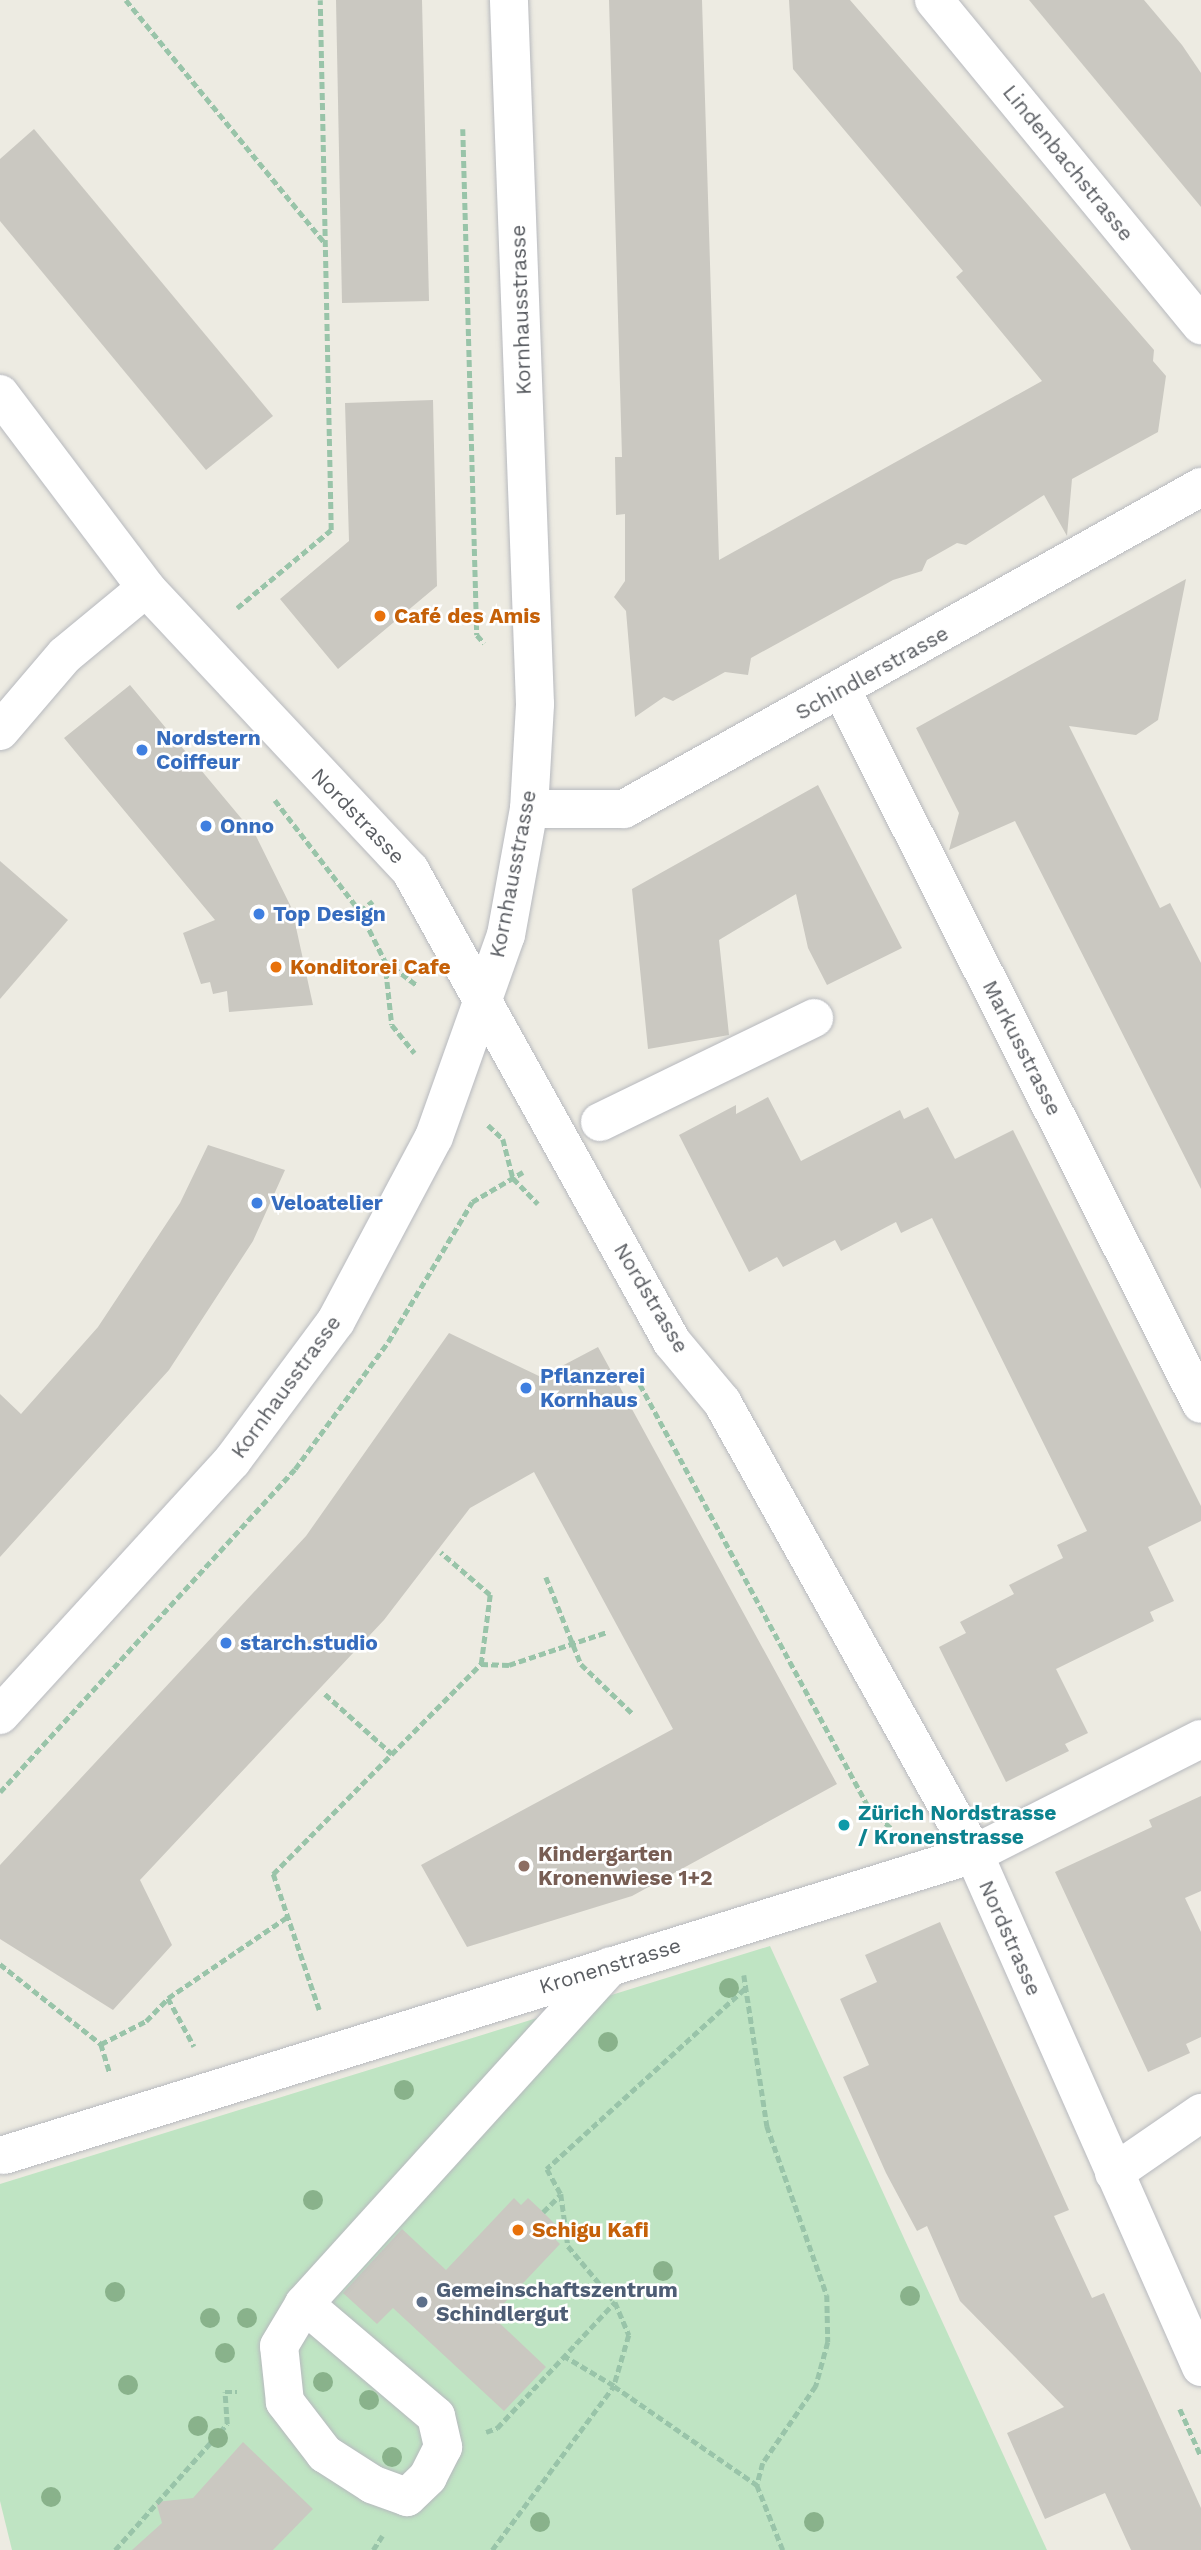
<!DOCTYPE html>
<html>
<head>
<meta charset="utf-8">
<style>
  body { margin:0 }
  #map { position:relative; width:1201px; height:2550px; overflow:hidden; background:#edebe2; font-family:"Work Sans",sans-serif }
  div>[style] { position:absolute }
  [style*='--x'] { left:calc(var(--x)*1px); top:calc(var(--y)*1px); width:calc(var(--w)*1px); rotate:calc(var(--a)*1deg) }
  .green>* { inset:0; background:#bfe4c3 }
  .building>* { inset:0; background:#cac8c1 }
  .path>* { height:4.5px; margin-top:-2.25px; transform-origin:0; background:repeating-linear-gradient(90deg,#99c4a9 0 7px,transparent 0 10.5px) }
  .roads { filter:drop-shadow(0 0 2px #b7b9be) drop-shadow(0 0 2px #b7b9be) }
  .minor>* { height:38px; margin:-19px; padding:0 19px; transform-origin:19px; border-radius:19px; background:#fff }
  .trees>* { width:20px; height:20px; margin:-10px; border-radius:50%; background:#89b28b }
  .dots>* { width:19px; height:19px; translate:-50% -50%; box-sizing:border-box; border:4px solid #fff; border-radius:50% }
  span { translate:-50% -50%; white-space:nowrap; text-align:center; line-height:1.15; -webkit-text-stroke:5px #fff; paint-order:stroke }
  .street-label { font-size:21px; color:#5a5d62 }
  .food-label { font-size:21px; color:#c56008; font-weight:700 }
  .left { translate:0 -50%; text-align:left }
  .shop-label { font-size:21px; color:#366cbe; font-weight:700 }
  .culture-label { font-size:21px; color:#0d838f; font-weight:700 }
  .education-label { font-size:21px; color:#785e54; font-weight:700 }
  .service-label { font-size:21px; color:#4e5e75; font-weight:700 }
</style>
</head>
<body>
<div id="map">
  <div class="green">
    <i style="clip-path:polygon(770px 1946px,1047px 2550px,12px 2550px,0 2501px,0 2184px)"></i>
  </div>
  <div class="building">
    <i style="clip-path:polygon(336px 0,422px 0,429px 301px,342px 303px)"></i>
    <i style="clip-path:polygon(609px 0,702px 0,719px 560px,1042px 381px,956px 277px,963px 271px,793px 69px,789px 0,850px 0,1154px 350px,1153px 361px,1166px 376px,1158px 432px,1072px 479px,1067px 536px,1044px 495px,966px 545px,957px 543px,927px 560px,922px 571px,893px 580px,751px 658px,748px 675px,725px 672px,673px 701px,664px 697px,635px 717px,626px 611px,614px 597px,625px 581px,625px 514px,616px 515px,615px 457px,622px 457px)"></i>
    <i style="clip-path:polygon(1029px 0,1144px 0,1182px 45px,1201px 73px,1201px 207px)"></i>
    <i style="clip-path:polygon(34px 129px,273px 416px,206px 470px,0 221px,0 159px)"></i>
    <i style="clip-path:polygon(433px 400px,437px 586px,338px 669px,280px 599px,349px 541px,345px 403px)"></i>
    <i style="clip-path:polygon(1186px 579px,1158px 720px,1136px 735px,1069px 726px,1160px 908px,1170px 903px,1201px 963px,1201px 1189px,1015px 821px,949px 850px,959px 813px,916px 728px)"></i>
    <i style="clip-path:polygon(130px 685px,256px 836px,292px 909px,313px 1005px,229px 1012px,227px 991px,213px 994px,210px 982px,201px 984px,183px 933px,215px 920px,64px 738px)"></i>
    <i style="clip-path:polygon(818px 785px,902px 948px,827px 985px,808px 948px,796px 894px,719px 940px,729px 1035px,648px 1049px,632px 889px)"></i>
    <i style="clip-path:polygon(0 861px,68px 920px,0 999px)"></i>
    <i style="clip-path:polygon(768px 1097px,801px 1161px,900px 1110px,904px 1119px,928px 1107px,955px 1159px,1013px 1130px,1201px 1506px,1201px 1521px,1148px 1547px,1174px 1601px,1150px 1612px,1154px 1621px,1056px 1669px,1088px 1733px,1065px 1744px,1069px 1751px,1006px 1782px,939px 1647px,966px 1633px,960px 1622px,1014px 1594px,1009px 1585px,1063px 1558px,1057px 1545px,1087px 1531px,932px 1218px,901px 1233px,896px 1222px,841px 1251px,835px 1240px,783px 1267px,777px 1257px,749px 1272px,679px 1135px,736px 1105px,736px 1114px)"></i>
    <i style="clip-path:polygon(208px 1145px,285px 1170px,253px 1241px,169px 1370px,0 1557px,0 1394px,21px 1414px,98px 1327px,180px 1203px)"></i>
    <i style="clip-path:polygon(449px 1333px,541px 1377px,598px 1347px,837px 1784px,632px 1896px,467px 1947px,421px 1865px,673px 1729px,534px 1472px,470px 1508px,384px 1620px,140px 1880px,172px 1945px,113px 2010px,0 1939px,0 1865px,306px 1536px)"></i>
    <i style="clip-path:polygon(1201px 1796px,1201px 1891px,1185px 1898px,1201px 1932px,1201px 2037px,1186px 2044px,1190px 2053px,1148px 2072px,1055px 1872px,1152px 1827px,1149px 1820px)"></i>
    <i style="clip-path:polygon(940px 1922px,1069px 2210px,1054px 2216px,1092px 2298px,1104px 2293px,1201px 2508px,1201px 2550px,1131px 2550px,1105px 2493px,1045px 2519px,1007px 2433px,1064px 2407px,960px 2301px,927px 2226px,917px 2231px,886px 2173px,843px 2077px,869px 2065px,840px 1999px,877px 1982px,865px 1955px)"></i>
    <i style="clip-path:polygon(514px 2198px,521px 2205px,528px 2198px,543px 2212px,557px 2226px,550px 2234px,560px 2244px,492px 2316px,546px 2367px,504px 2411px,393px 2308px,377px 2324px,343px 2293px,402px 2229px,446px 2270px)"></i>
    <i style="clip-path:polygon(243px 2442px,313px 2509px,273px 2550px,132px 2550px,162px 2523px,156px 2502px,193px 2498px)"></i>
  </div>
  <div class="path">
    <i style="--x:126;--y:0;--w:314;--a:50.7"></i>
    <i style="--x:463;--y:129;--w:506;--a:88.42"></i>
    <i style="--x:477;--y:635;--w:11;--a:49"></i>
    <i style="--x:237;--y:608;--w:122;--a:-39.7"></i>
    <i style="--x:331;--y:530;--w:530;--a:-91.19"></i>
    <i style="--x:275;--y:800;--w:140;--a:52.6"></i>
    <i style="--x:360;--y:911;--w:56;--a:63.4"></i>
    <i style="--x:385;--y:961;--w:64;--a:83.8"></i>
    <i style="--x:392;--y:1025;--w:36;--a:51"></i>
    <i style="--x:360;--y:911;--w:16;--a:-38"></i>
    <i style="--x:385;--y:961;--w:41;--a:37.1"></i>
    <i style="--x:488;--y:1125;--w:21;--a:43"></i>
    <i style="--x:503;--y:1139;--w:40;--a:75.6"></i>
    <i style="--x:513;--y:1178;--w:36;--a:46"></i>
    <i style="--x:635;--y:1375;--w:494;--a:61.6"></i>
    <i style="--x:870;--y:1809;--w:30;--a:42"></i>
    <i style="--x:546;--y:1577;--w:94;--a:68.1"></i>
    <i style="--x:581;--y:1664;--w:71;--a:43.9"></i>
    <i style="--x:481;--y:1664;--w:28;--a:2"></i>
    <i style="--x:509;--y:1665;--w:103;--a:-18.6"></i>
    <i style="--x:325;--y:1694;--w:90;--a:41.8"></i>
    <i style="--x:0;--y:1792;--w:437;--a:-47.6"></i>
    <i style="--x:295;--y:1469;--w:157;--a:-53.8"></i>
    <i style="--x:388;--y:1342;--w:163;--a:-59"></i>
    <i style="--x:472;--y:1202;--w:59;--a:-30.5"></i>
    <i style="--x:0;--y:1964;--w:129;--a:38.4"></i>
    <i style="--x:101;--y:2044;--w:31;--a:73"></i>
    <i style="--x:744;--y:1975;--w:153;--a:81.3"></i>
    <i style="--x:767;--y:2126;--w:179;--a:70.5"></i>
    <i style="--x:827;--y:2295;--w:47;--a:88.8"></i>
    <i style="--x:828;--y:2342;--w:46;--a:105.3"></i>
    <i style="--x:816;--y:2386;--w:93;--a:124.5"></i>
    <i style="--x:763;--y:2463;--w:23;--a:105"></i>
    <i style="--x:757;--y:2485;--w:70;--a:68.2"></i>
    <i style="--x:745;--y:1989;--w:268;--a:137.7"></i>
    <i style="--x:547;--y:2169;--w:29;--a:61"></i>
    <i style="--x:561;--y:2194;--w:52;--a:82.3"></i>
    <i style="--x:568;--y:2246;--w:73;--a:50"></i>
    <i style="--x:615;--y:2302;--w:36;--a:67"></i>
    <i style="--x:629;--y:2335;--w:53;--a:106.4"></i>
    <i style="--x:614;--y:2386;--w:174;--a:34.7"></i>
    <i style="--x:168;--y:1998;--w:55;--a:61.6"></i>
    <i style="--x:319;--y:2010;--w:144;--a:-108.7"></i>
    <i style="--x:273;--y:1874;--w:296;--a:-45.3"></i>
    <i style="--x:481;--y:1664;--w:70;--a:-82.6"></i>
    <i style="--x:490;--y:1595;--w:65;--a:-139.4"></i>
    <i style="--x:101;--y:2044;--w:51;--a:-27.1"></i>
    <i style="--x:146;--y:2021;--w:32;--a:-46"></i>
    <i style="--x:168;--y:1998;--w:144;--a:-34.2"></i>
    <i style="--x:543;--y:2212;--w:24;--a:-45"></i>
    <i style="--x:1180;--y:2409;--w:51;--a:65.9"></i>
    <i style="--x:486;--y:2432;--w:12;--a:-20"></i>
    <i style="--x:497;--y:2428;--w:173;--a:-46.9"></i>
    <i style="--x:115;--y:2550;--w:169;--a:-48.4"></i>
    <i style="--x:227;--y:2424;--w:32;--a:-94"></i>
    <i style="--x:225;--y:2392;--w:12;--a:0"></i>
    <i style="--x:373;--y:2550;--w:17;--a:-57"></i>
    <i style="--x:492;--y:2550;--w:204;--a:-53.4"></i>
    <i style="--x:614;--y:2386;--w:57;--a:-149.4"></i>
  </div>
  <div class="roads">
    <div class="minor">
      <i style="--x:934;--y:0;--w:421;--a:50.6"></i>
      <i style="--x:0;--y:394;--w:243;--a:53"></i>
      <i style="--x:146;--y:588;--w:386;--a:46.9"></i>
      <i style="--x:410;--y:870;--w:540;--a:60.97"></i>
      <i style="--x:672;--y:1342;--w:78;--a:50.2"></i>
      <i style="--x:722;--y:1402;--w:518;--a:60.86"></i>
      <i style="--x:974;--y:1854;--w:561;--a:66.13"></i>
      <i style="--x:842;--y:691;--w:798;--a:63.27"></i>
      <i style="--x:0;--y:731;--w:100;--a:-49.5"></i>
      <i style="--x:65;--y:655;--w:105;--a:-39.6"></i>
      <i style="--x:529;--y:809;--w:95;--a:0"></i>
      <i style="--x:624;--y:809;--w:661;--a:-29.16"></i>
      <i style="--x:600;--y:1122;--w:238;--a:-25.9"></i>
      <i style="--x:0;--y:1715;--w:344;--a:-47.6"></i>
      <i style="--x:232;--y:1461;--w:174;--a:-53.4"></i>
      <i style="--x:336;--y:1321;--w:208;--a:-62"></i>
      <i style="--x:434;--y:1137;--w:214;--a:-70.4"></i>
      <i style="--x:506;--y:935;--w:128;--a:-79.7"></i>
      <i style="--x:529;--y:809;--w:105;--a:-86.7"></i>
      <i style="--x:535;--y:704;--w:704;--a:-92.12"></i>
      <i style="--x:4;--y:2155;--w:1016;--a:-17.24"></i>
      <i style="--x:974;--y:1854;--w:254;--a:-26.9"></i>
      <i style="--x:1114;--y:2173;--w:106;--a:-34.6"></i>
      <i style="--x:304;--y:2304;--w:173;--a:40.3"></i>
      <i style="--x:436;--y:2416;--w:32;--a:77"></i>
      <i style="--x:443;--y:2447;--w:34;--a:117"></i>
      <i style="--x:428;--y:2477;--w:29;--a:136"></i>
      <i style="--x:407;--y:2497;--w:37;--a:-160"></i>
      <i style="--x:372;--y:2484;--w:56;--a:-147.4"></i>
      <i style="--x:325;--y:2454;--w:66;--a:-127.6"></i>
      <i style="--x:285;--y:2402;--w:56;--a:-96.1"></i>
      <i style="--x:279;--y:2346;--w:49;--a:-59.2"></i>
      <i style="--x:304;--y:2304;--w:456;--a:-47.8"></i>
    </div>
  </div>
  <div class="trees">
    <i style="left:729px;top:1988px"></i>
    <i style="left:608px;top:2042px"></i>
    <i style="left:404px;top:2090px"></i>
    <i style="left:313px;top:2200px"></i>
    <i style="left:663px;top:2271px"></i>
    <i style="left:115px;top:2292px"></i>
    <i style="left:910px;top:2296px"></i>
    <i style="left:210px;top:2318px"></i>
    <i style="left:247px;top:2318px"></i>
    <i style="left:225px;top:2353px"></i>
    <i style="left:323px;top:2382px"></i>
    <i style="left:128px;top:2385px"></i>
    <i style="left:369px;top:2400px"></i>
    <i style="left:198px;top:2426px"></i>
    <i style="left:218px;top:2438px"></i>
    <i style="left:392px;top:2457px"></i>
    <i style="left:51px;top:2497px"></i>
    <i style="left:540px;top:2522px"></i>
    <i style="left:814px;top:2522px"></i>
  </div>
  <div class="dots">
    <i style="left:380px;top:616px;background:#e8710a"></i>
    <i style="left:142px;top:750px;background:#3f7fe0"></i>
    <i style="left:206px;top:826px;background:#3f7fe0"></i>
    <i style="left:259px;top:914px;background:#3f7fe0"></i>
    <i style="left:276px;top:967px;background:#e8710a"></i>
    <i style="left:257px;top:1203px;background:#3f7fe0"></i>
    <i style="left:526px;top:1388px;background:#3f7fe0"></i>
    <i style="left:226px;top:1643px;background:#3f7fe0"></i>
    <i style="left:844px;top:1825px;background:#0f9aa8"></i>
    <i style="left:524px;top:1866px;background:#8d6e63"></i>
    <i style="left:518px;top:2230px;background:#e8710a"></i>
    <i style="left:422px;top:2302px;background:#5c6f8a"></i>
  </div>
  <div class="street-label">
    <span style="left:1068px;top:163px;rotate:51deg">Lindenbachstrasse</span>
    <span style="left:521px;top:310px;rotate:-92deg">Kornhausstrasse</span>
    <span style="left:872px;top:673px;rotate:-29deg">Schindlerstrasse</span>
    <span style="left:358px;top:816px;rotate:46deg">Nordstrasse</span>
    <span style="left:513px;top:874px;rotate:-79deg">Kornhausstrasse</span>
    <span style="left:1022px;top:1048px;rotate:63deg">Markusstrasse</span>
    <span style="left:651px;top:1298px;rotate:59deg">Nordstrasse</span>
    <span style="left:286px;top:1387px;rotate:-54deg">Kornhausstrasse</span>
    <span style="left:1010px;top:1938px;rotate:66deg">Nordstrasse</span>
    <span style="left:610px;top:1966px;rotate:-17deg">Kronenstrasse</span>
  </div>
  <div class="food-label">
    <span class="left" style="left:394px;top:616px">Café des Amis</span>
    <span class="left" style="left:290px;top:967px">Konditorei Cafe</span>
    <span class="left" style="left:532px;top:2230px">Schigu Kafi</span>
  </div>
  <div class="shop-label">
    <span class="left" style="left:156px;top:750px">Nordstern<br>Coiffeur</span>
    <span class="left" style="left:220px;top:826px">Onno</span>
    <span class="left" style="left:273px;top:914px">Top Design</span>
    <span class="left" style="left:271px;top:1203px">Veloatelier</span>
    <span class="left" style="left:540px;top:1388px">Pflanzerei<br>Kornhaus</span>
    <span class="left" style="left:240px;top:1643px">starch.studio</span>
  </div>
  <div class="culture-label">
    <span class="left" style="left:858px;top:1825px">Zürich Nordstrasse<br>/ Kronenstrasse</span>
  </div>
  <div class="education-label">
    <span class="left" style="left:538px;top:1866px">Kindergarten<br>Kronenwiese 1+2</span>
  </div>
  <div class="service-label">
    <span class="left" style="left:436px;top:2302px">Gemeinschaftszentrum<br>Schindlergut</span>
  </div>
</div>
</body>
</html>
